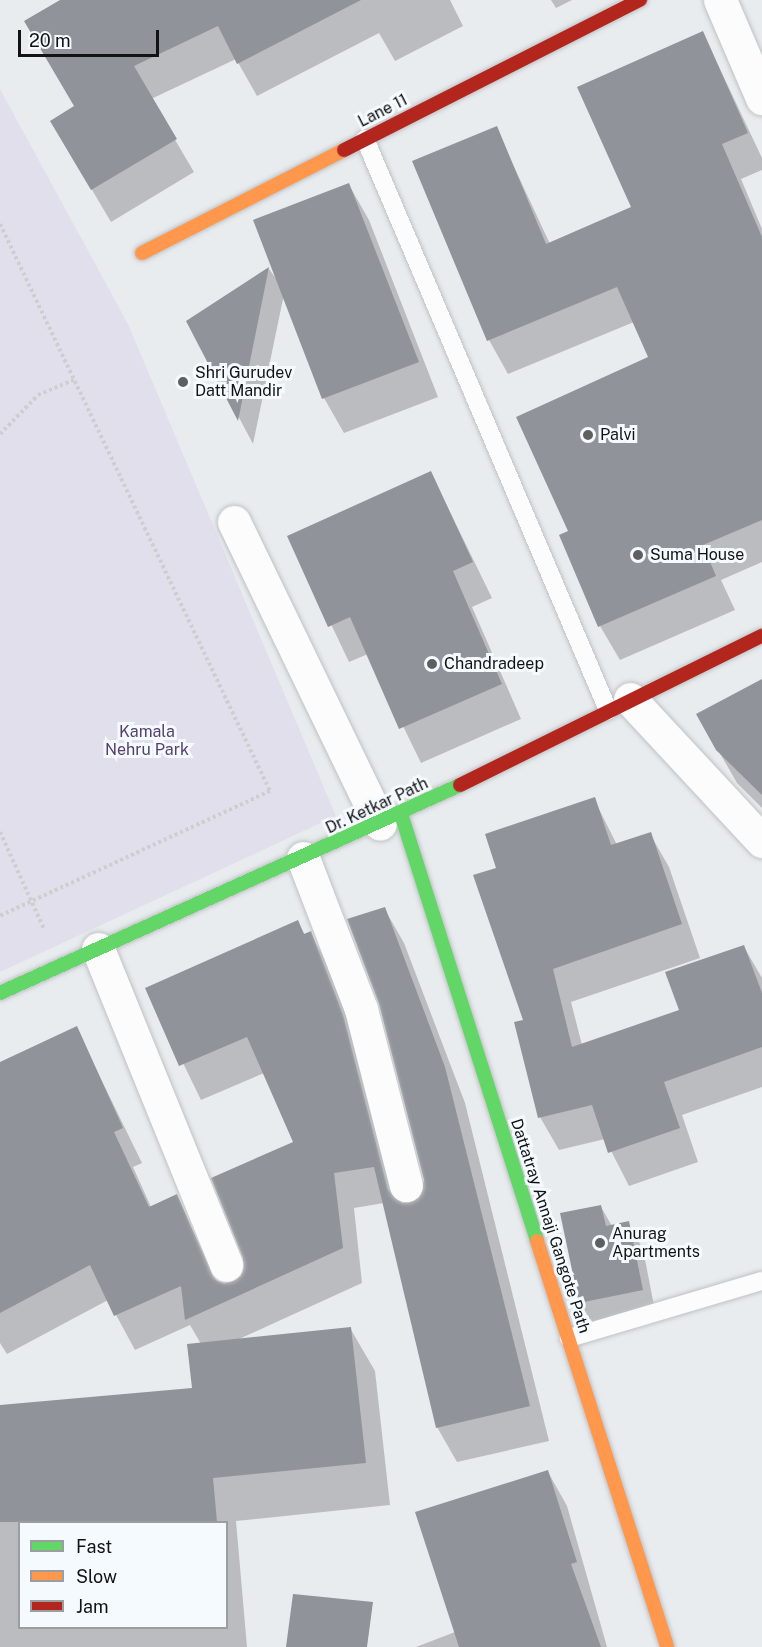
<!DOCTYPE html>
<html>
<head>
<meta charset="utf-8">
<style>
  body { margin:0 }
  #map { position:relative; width:762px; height:1647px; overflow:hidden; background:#e9ecef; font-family:"Public Sans",sans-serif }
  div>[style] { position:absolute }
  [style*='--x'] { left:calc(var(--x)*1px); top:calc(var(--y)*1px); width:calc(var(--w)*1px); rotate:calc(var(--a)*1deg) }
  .green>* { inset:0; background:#e2dfec }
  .shadow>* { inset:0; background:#0003 }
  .building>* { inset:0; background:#909399 }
  .path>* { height:4px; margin-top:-2px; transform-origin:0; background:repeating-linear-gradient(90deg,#cdcecf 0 3px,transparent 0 6px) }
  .roads { filter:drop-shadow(0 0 2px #bfc2c4) drop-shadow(0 0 2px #bfc2c4) }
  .lane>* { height:18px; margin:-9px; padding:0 9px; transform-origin:9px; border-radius:9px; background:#fcfcfd }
  .street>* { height:33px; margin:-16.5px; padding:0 16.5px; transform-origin:16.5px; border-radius:16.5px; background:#fcfcfd }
  .fast>* { height:14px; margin:-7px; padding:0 7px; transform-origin:7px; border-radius:7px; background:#63d668 }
  .slow>* { height:14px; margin:-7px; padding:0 7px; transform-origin:7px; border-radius:7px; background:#ff974d }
  .jam>* { height:14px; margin:-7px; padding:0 7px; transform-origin:7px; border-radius:7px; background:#b3261e }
  .dots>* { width:16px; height:16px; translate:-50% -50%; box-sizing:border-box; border:3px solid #f5faff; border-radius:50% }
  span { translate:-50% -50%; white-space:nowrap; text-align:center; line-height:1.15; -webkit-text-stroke:6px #f5faff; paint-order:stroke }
  .street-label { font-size:16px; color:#111314 }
  .poi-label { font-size:16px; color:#111314 }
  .left { translate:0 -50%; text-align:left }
  .park-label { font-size:16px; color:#55406c }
  .legend { position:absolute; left:18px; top:1521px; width:210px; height:108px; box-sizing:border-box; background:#f5faff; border:2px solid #9a9ea1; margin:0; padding:8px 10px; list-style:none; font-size:18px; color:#111314 }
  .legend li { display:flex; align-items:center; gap:12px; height:30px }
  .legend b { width:30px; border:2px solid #9a9ea1 }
  .scale { position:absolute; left:18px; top:30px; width:141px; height:27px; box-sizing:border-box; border:3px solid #111314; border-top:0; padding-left:8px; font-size:18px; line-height:21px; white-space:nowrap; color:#111314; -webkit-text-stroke:4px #f5faff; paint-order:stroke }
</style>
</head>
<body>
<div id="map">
  <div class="green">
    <i style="clip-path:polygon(0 89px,128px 324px,336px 816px,0 972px)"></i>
  </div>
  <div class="shadow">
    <i style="clip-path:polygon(63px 0,450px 0,463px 26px,395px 61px,379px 33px,257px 96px,236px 59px,151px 99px,194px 172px,111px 222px,52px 122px,76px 107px)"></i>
    <i style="clip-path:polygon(551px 0,572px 0,556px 8px)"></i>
    <i style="clip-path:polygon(703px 33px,762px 158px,762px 170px,741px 179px,762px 229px,762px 562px,721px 580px,735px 610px,620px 660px,600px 626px,570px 532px,650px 357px,634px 322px,508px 374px,489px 340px,496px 128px,550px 244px,633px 208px)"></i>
    <i style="clip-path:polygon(349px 185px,369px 220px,438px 397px,344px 433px,324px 398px,284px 294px,253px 444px,188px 321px,269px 269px,280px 284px)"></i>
    <i style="clip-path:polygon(431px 473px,492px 598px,472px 607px,521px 719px,421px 763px,368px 654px,349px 662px,289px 536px)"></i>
    <i style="clip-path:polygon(762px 681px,762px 808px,737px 783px,698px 715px)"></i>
    <i style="clip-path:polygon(594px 799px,617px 845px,650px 834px,669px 867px,700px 958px,571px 1002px,582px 1045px,681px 1011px,744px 947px,762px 978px,762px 1087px,682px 1115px,698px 1162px,629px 1186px,605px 1139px,559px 1150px,540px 1117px,498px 869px)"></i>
    <i style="clip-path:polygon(evenodd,384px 908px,404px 943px,465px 1103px,549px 1441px,457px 1462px,437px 1427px,384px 1203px,354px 1208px,362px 1283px,237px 1340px,350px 1328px,375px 1371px,390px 1505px,236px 1521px,247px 1647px,0 1647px,0 1406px,194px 1390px,201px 1344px,190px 1325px,135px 1350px,108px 1300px,7px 1354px,0 1343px,0 1063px,76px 1028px,142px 1163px,133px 1167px,151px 1207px,176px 1196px,217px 1281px,234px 1284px,246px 1269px,295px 1142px,264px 1073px,201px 1100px,147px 989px,297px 922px,305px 935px,310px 933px,330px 968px,362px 1051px,402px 1204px,412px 1204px,425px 1191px,426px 1180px,384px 908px,20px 1522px,226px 1522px,226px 1628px,20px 1628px,20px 1522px)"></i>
    <i style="clip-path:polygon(601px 1207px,612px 1226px,628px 1223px,643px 1249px,656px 1316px,595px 1328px,580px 1302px)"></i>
    <i style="clip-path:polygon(548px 1472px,567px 1506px,607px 1647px,416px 1647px,455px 1632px)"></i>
  </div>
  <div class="building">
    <i style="clip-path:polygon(60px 0,361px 0,237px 64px,218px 26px,134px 66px,177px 139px,91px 190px,50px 121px,74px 106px,24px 21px)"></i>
    <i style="clip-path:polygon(703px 31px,748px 133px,722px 144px,762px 237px,762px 520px,703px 545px,716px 576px,598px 627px,559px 535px,568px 531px,516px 417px,648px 357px,617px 287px,487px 341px,412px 161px,497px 126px,546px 244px,631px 207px,577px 87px)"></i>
    <i style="clip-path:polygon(349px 183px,419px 362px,322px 399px,253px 220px)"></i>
    <i style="clip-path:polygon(269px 267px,238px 421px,186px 321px)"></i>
    <i style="clip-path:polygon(431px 471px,473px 562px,453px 571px,502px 684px,399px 729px,350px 617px,328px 627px,287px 536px)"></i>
    <i style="clip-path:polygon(762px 679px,762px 795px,716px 750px,696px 714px)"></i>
    <i style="clip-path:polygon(595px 797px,611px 845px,651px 832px,682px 924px,553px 969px,572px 1047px,679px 1010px,665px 972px,744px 945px,762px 993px,762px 1047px,664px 1082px,680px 1128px,608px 1153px,592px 1105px,538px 1118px,514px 1022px,523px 1020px,473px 875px,496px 868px,485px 834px)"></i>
    <i style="clip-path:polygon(385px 907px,445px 1067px,530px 1406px,436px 1428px,374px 1167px,334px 1173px,343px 1248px,185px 1320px,181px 1286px,114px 1316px,90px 1265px,0 1313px,0 1062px,77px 1026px,123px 1128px,114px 1132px,149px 1207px,177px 1194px,214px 1279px,224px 1284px,241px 1276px,243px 1258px,211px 1178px,293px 1142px,247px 1037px,179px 1066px,145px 988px,298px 920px,304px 934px,311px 931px,343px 1015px,388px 1190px,402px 1203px,419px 1198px,424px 1180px,379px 1004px,347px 919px)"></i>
    <i style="clip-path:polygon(601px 1205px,606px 1226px,629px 1221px,643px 1290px,579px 1303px,560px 1213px)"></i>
    <i style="clip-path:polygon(351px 1327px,366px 1463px,213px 1478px,217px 1522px,0 1522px,0 1405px,192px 1388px,187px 1344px)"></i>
    <i style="clip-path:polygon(548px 1470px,577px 1562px,571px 1564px,601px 1647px,459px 1647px,415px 1512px)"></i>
    <i style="clip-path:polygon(293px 1594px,373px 1602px,367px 1647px,286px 1647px)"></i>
  </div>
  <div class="path">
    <i style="--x:0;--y:224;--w:628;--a:64.54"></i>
    <i style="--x:270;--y:791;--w:298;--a:155.2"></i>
    <i style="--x:0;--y:434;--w:54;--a:-45.7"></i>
    <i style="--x:38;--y:395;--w:39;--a:-23"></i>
    <i style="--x:0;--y:832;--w:107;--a:65.6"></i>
  </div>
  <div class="roads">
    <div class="lane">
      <i style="--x:365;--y:139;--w:621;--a:66.95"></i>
      <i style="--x:569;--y:1338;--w:201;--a:-16.5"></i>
    </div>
    <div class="street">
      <i style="--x:720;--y:0;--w:107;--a:66.8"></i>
      <i style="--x:234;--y:522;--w:335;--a:64.2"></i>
      <i style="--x:630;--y:699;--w:194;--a:47.1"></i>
      <i style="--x:303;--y:858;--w:162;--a:69"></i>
      <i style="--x:361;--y:1009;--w:182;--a:75.7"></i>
      <i style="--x:98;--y:949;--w:341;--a:67.9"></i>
    </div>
    <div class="fast">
      <i style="--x:401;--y:814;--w:448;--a:72.3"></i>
      <i style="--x:0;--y:993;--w:505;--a:-24.33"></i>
    </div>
    <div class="slow">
      <i style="--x:142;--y:253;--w:227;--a:-27"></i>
      <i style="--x:537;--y:1241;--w:426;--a:72.2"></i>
    </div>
    <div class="jam">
      <i style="--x:344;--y:150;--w:332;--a:-26.9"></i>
      <i style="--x:460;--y:785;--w:337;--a:-26.3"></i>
    </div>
  </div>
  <div class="dots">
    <i style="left:183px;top:382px;background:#5d5f61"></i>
    <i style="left:588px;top:435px;background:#5d5f61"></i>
    <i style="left:638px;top:555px;background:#5d5f61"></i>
    <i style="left:432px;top:664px;background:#5d5f61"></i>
    <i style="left:600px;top:1243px;background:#5d5f61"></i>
  </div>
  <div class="street-label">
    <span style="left:383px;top:111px;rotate:-27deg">Lane 11</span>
    <span style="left:377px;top:806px;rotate:-25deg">Dr. Ketkar Path</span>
    <span style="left:550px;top:1226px;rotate:72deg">Dattatray Annaji Gangote Path</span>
  </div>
  <div class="poi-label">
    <span class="left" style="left:195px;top:382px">Shri Gurudev<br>Datt Mandir</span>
    <span class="left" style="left:600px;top:435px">Palvi</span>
    <span class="left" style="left:650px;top:555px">Suma House</span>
    <span class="left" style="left:444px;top:664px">Chandradeep</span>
    <span class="left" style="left:612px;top:1243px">Anurag<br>Apartments</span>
  </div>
  <div class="park-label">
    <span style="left:147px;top:741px">Kamala<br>Nehru Park</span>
  </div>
  <ul class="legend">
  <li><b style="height:8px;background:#63d668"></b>Fast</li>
  <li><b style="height:8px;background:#ff974d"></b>Slow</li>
  <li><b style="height:8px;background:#b3261e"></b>Jam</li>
  </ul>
  <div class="scale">20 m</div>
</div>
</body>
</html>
